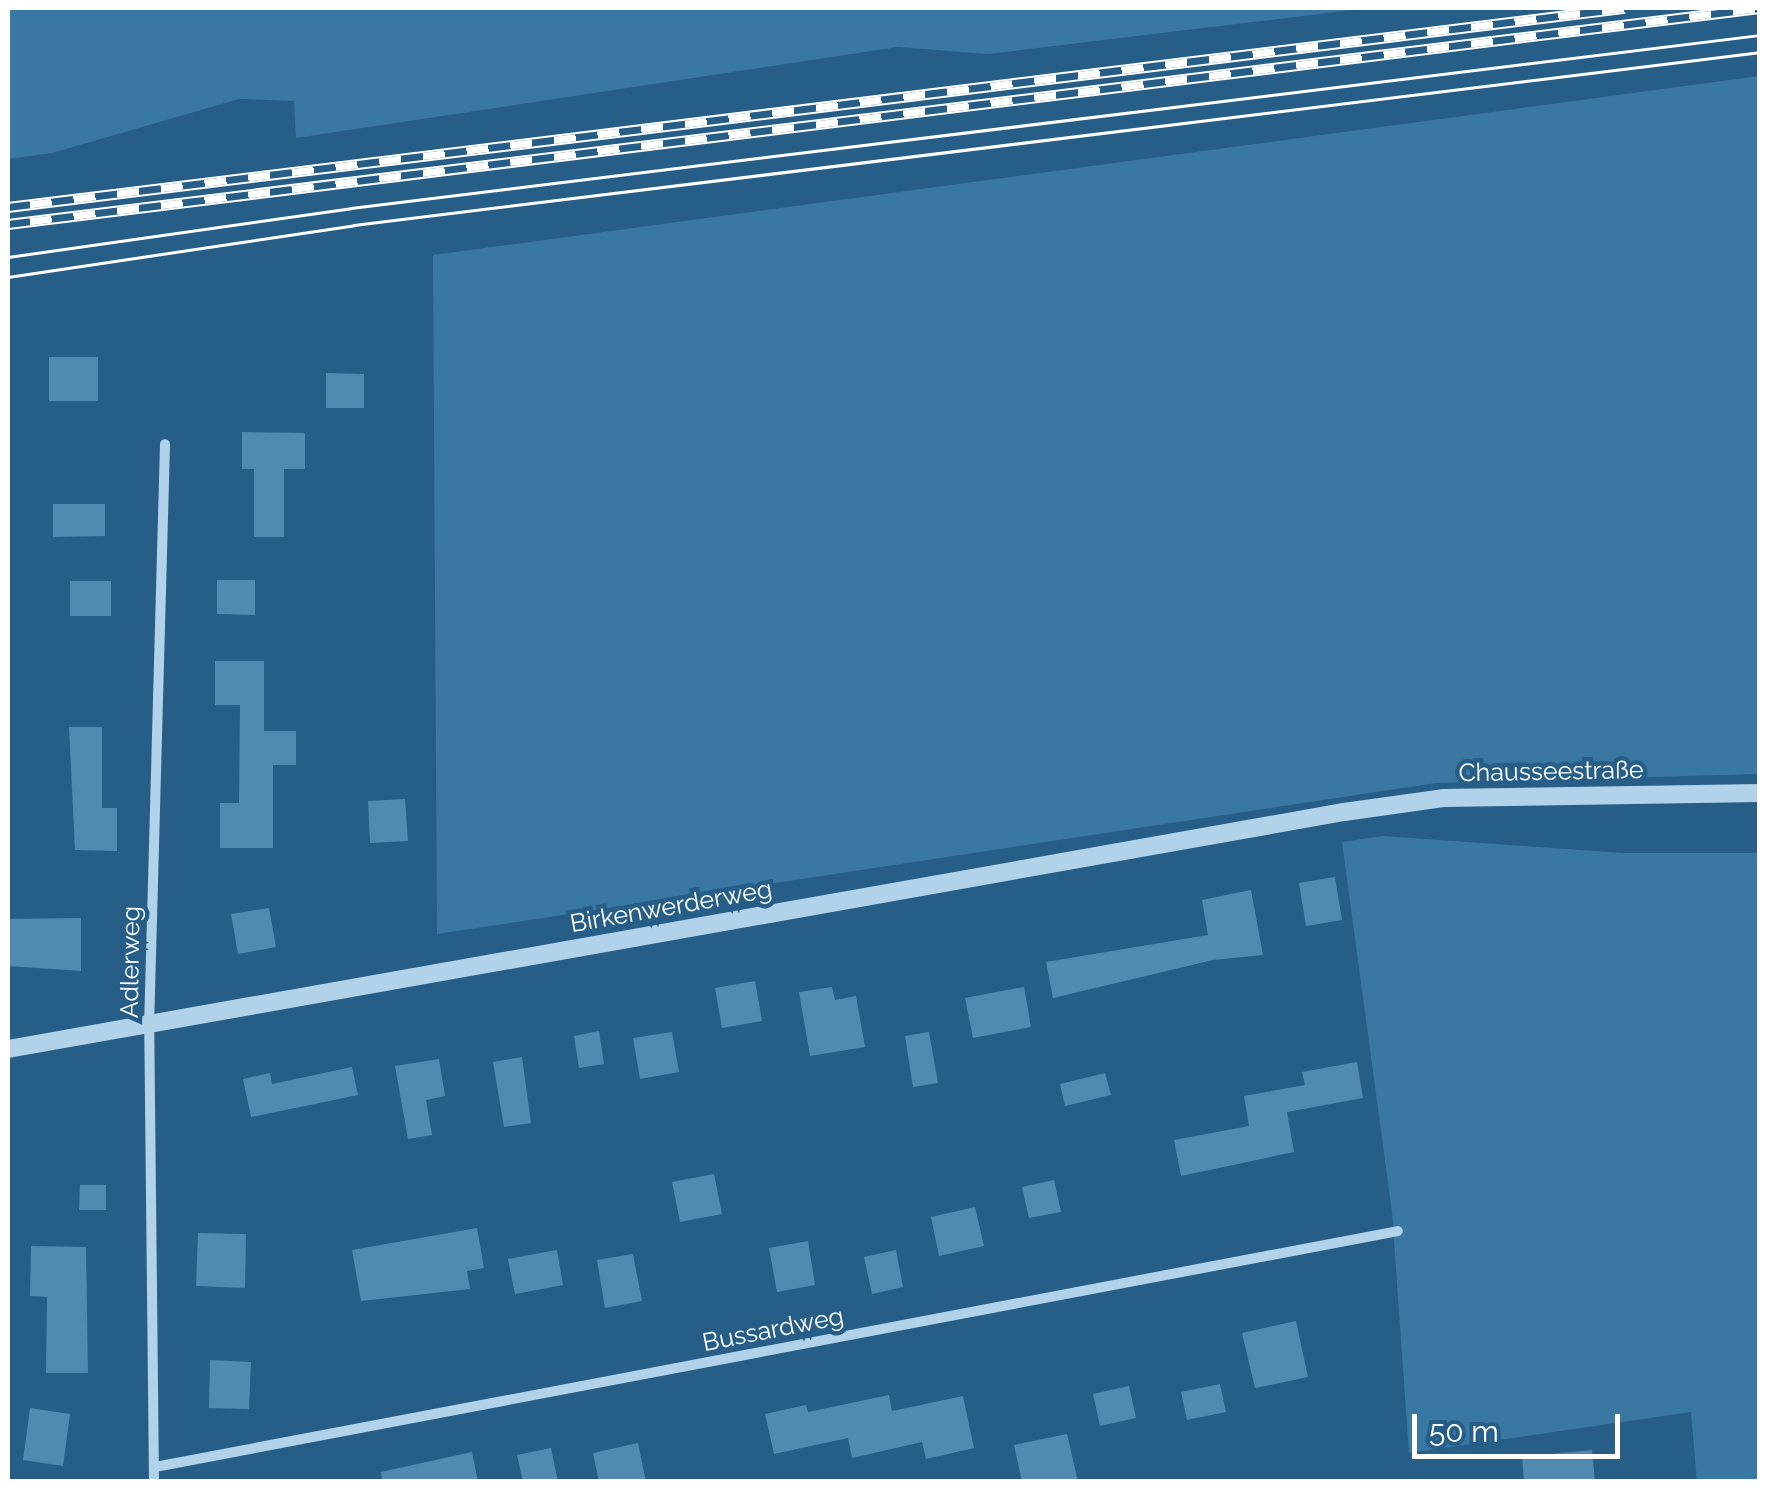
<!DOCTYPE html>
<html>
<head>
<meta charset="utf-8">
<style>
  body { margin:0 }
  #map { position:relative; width:1767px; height:1489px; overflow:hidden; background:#265e88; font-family:Raleway,sans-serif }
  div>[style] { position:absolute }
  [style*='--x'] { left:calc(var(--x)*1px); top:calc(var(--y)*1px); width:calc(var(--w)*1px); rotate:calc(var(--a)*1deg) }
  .green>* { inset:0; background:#3a78a4 }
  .building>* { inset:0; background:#5289b1 }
  .minor>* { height:10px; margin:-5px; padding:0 5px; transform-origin:5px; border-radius:5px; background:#b2d2e9 }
  .tertiary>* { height:18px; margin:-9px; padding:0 9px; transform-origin:9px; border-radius:9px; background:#b2d2e9 }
  .tram>* { height:2.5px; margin:-1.25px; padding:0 1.25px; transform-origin:1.25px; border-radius:1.25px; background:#fff }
  .rail>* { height:11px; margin-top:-5.5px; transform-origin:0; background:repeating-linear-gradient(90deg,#265e88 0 22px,#fff 0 44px); box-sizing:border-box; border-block:2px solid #fff }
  span { translate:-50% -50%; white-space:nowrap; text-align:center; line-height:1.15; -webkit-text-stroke:9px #265e88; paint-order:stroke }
  .street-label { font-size:25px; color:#fff }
  .frame { position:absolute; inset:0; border:10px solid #fff; pointer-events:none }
  .scale { position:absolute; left:1412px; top:1414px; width:208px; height:45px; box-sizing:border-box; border:5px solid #fff; border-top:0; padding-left:12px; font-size:30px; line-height:35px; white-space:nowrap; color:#fff; -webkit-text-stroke:8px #265e88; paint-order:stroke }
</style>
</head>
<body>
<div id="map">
  <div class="green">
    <i style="clip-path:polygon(8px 8px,1369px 8px,988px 54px,898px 47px,296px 138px,294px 101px,239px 99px,52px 153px,8px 159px)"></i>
    <i style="clip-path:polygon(1759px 76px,1759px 774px,1436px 783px,437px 934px,433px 255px)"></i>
    <i style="clip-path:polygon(1383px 836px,1623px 853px,1759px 853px,1759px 1481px,1697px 1481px,1691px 1412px,1409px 1453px,1392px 1212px,1342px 842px)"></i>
  </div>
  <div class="building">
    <i style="clip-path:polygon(49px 357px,98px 357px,98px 401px,49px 401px)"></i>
    <i style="clip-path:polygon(326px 373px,364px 374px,364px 408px,326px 408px)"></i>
    <i style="clip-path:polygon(242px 432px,305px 433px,305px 469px,284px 469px,284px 537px,254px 537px,254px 469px,242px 469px)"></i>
    <i style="clip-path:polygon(53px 504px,105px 504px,105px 536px,53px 537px)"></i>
    <i style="clip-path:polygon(217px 580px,255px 580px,255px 615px,217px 614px)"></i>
    <i style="clip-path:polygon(70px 581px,111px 581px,111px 616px,70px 616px)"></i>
    <i style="clip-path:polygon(215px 661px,264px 661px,264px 731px,296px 731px,296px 765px,273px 765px,273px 848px,220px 848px,220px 803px,239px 803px,240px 705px,215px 705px)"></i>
    <i style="clip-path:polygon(69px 727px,102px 727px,102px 808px,117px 808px,117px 851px,75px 850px)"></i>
    <i style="clip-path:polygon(405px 799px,408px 841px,370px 843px,368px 801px)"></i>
    <i style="clip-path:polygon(1335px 877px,1342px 920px,1306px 926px,1299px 883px)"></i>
    <i style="clip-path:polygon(1251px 890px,1263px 955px,1213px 960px,1053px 998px,1046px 962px,1208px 935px,1202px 900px)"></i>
    <i style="clip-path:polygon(269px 908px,276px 947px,238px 954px,231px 914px)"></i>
    <i style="clip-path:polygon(81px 918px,81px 971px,8px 966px,8px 919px)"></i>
    <i style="clip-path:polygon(755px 981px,762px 1021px,722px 1028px,715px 988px)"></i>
    <i style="clip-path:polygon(832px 987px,835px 1000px,856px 996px,865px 1047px,810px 1056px,799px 992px)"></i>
    <i style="clip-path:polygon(1024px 987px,1031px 1027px,973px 1038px,965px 998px)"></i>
    <i style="clip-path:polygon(599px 1031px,604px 1064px,579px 1068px,574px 1036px)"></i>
    <i style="clip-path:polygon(672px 1032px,679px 1072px,640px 1079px,633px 1038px)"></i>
    <i style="clip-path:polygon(929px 1032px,938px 1083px,913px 1087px,905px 1036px)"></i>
    <i style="clip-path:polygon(522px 1057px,531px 1123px,504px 1127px,493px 1062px)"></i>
    <i style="clip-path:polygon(439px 1059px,445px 1096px,426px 1100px,432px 1135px,408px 1139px,395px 1066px)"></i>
    <i style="clip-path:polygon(1357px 1062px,1363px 1098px,1287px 1112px,1294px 1152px,1181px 1176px,1174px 1140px,1249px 1126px,1244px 1096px,1305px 1085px,1302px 1072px)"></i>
    <i style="clip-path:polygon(352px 1067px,358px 1095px,251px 1117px,243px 1079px,270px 1073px,272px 1084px)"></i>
    <i style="clip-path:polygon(1105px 1073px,1111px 1095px,1065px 1106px,1060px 1084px)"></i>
    <i style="clip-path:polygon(714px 1174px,722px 1214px,680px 1222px,672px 1182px)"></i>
    <i style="clip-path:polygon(1054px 1180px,1061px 1212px,1029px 1218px,1022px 1187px)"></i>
    <i style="clip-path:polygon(80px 1185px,106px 1185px,106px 1210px,79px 1210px)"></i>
    <i style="clip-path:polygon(975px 1207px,984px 1246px,939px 1256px,931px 1217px)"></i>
    <i style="clip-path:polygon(477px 1228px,484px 1268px,467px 1271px,470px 1289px,361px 1301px,352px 1250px)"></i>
    <i style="clip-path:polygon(198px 1233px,246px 1234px,245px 1288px,196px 1286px)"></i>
    <i style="clip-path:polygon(808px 1241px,815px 1285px,777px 1292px,769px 1248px)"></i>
    <i style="clip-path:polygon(31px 1246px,86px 1247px,88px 1373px,46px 1373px,47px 1297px,30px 1296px)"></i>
    <i style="clip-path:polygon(557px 1250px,563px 1285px,515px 1294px,508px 1259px)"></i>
    <i style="clip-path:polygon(896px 1250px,903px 1287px,872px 1294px,864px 1257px)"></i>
    <i style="clip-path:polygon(633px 1254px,642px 1301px,605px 1308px,597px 1260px)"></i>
    <i style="clip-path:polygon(1296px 1321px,1308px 1377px,1255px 1388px,1242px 1333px)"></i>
    <i style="clip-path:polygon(210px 1360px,251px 1362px,249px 1409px,209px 1408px)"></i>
    <i style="clip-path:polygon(1220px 1384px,1226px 1412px,1187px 1420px,1181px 1392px)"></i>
    <i style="clip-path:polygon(1129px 1386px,1136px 1418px,1100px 1426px,1093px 1394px)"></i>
    <i style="clip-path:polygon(889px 1395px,892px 1411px,963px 1396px,974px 1448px,926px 1459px,922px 1442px,852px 1458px,848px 1438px,774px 1454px,765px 1414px,806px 1405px,808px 1412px)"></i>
    <i style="clip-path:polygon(30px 1408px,70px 1414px,63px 1466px,23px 1460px)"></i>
    <i style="clip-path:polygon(1067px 1434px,1078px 1482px,1022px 1482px,1014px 1445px)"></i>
    <i style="clip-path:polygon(638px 1443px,646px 1482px,599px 1482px,593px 1453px)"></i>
    <i style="clip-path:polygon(551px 1448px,558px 1482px,523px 1482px,517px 1455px)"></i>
    <i style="clip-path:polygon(1592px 1450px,1595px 1482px,1524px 1482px,1522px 1457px)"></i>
    <i style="clip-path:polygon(472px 1452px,478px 1482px,382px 1482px,381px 1472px)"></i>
  </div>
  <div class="minor">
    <i style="--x:155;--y:1467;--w:1265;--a:-10.75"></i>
    <i style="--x:154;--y:1482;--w:454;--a:-90.6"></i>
    <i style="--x:149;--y:1028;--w:584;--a:-88.43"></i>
  </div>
  <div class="tertiary">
    <i style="--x:8;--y:1049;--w:1357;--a:-10.06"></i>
    <i style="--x:1344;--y:812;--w:100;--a:-8"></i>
    <i style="--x:1443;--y:798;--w:317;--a:-0.9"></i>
  </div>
  <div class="tram">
    <i style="--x:8;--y:257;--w:346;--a:-8.1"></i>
    <i style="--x:351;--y:208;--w:1420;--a:-7"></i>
    <i style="--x:8;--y:277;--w:350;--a:-8.5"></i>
    <i style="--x:354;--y:225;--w:1417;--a:-7.01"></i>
  </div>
  <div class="rail">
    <i style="--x:8;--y:207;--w:1629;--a:-7.02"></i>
    <i style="--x:8;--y:224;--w:1765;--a:-7.03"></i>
  </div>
  <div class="street-label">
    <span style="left:1551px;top:771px;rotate:-1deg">Chausseestraße</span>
    <span style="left:671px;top:906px;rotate:-10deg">Birkenwerderweg</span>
    <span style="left:130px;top:962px;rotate:-89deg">Adlerweg</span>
    <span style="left:773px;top:1329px;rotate:-11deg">Bussardweg</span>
  </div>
  <div class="frame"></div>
  <div class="scale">50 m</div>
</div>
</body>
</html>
